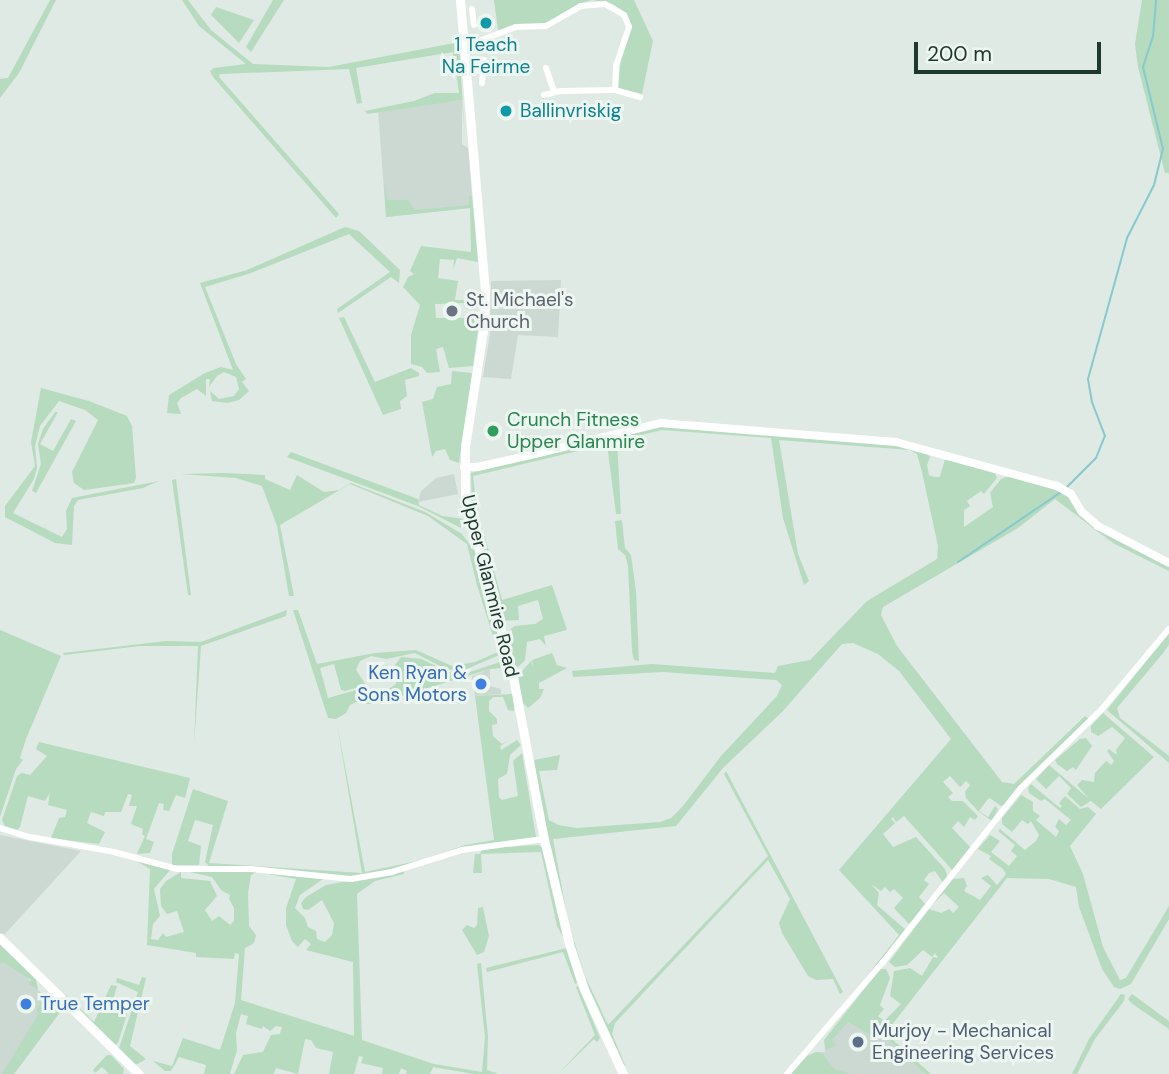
<!DOCTYPE html>
<html>
<head>
<meta charset="utf-8">
<style>
  body { margin:0 }
  #map { position:relative; width:1169px; height:1074px; overflow:hidden; background:#deeae3; font-family:"DM Sans",sans-serif }
  div>[style] { position:absolute }
  [style*='--x'] { left:calc(var(--x)*1px); top:calc(var(--y)*1px); width:calc(var(--w)*1px); rotate:calc(var(--a)*1deg) }
  .built>* { inset:0; background:#ccd9d2 }
  .green>* { inset:0; background:#b7dbbe }
  .stream>* { height:2px; margin:-1px; padding:0 1px; transform-origin:1px; border-radius:1px; background:#86cacf }
  .minor>* { height:6px; margin:-3px; padding:0 3px; transform-origin:3px; border-radius:3px; background:#fff }
  .tertiary>* { height:8px; margin:-4px; padding:0 4px; transform-origin:4px; border-radius:4px; background:#fff }
  .secondary>* { height:9px; margin:-4.5px; padding:0 4.5px; transform-origin:4.5px; border-radius:4.5px; background:#fff }
  .dots>* { width:19px; height:19px; translate:-50% -50%; box-sizing:border-box; border:4px solid #eef6f2; border-radius:50% }
  span { translate:-50% -50%; white-space:nowrap; text-align:center; line-height:1.15; -webkit-text-stroke:6px #eef6f2; paint-order:stroke }
  .culture-label { font-size:19px; color:#0d838f }
  .left { translate:0 -50%; text-align:left }
  .worship-label { font-size:19px; color:#5b616d }
  .leisure-label { font-size:19px; color:#27864d }
  .street-label { font-size:19px; color:#203930 }
  .shop-label { font-size:19px; color:#366cbe }
  .right { translate:-100% -50%; text-align:right }
  .service-label { font-size:19px; color:#4e5e75 }
  .scale { position:absolute; left:914px; top:42px; width:187px; height:32px; box-sizing:border-box; border:4px solid #203930; border-top:0; padding-left:9px; font-size:21px; line-height:24px; white-space:nowrap; color:#203930; -webkit-text-stroke:5px #eef6f2; paint-order:stroke }
</style>
</head>
<body>
<div id="map">
  <div class="built">
    <i style="clip-path:polygon(462px 100px,462px 144px,468px 148px,472px 196px,469px 196px,470px 208px,386px 217px,378px 110px)"></i>
    <i style="clip-path:polygon(561px 280px,558px 337px,518px 335px,511px 379px,483px 377px,490px 334px,491px 281px)"></i>
    <i style="clip-path:polygon(454px 474px,458px 494px,418px 502px,421px 491px,436px 478px)"></i>
    <i style="clip-path:polygon(490px 669px,490px 686px,501px 689px,501px 694px,475px 696px,472px 676px)"></i>
    <i style="clip-path:polygon(0 835px,81px 851px,5px 934px,0 933px)"></i>
    <i style="clip-path:polygon(0 946px,38px 990px,61px 1011px,14px 1074px,0 1074px)"></i>
    <i style="clip-path:polygon(854px 1007px,925px 1074px,834px 1074px,816px 1052px,825px 1052px,824px 1040px)"></i>
  </div>
  <div class="green">
    <i style="clip-path:polygon(50px 0,56px 0,19px 73px,0 98px,0 79px,8px 78px)"></i>
    <i style="clip-path:polygon(182px 0,188px 0,211px 30px,253px 64px,329px 67px,454px 43px,459px 45px,465px 138px,462px 100px,367px 114px,365px 111px,414px 101px,435px 93px,459px 93px,453px 52px,356px 68px,362px 103px,357px 104px,349px 69px,220px 74px,219px 77px,339px 214px,336px 218px,213px 77px,210px 71px,214px 68px,246px 64px,199px 26px)"></i>
    <i style="clip-path:polygon(273px 0,284px 0,251px 52px,246px 47px)"></i>
    <i style="clip-path:polygon(494px 0,634px 0,653px 41px,642px 94px,618px 88px,621px 57px,631px 24px,626px 13px,613px 4px,592px 0,578px 4px,549px 23px,498px 30px)"></i>
    <i style="clip-path:polygon(1142px 0,1169px 0,1169px 173px,1165px 173px,1138px 67px,1135px 44px)"></i>
    <i style="clip-path:polygon(216px 7px,254px 20px,239px 43px,211px 15px)"></i>
    <i style="clip-path:polygon(384px 183px,388px 200px,408px 200px,414px 210px,469px 205px,469px 196px,472px 196px,478px 262px,457px 258px,453px 270px,454px 260px,440px 259px,438px 278px,458px 281px,455px 300px,481px 300px,476px 308px,463px 303px,435px 304px,436px 318px,467px 318px,475px 313px,475px 318px,479px 321px,473px 366px,449px 368px,443px 347px,436px 349px,440px 372px,427px 373px,422px 367px,411px 364px,411px 335px,420px 305px,403px 287px,408px 277px,414px 274px,410px 271px,421px 246px,471px 252px,470px 208px,386px 217px)"></i>
    <i style="clip-path:polygon(345px 227px,359px 231px,400px 270px,399px 283px,391px 277px,338px 313px,337px 309px,390px 272px,349px 234px,251px 273px,205px 287px,236px 364px,246px 379px,242px 382px,249px 391px,239px 400px,227px 403px,212px 401px,210px 391px,219px 399px,234px 396px,239px 389px,236px 377px,224px 372px,217px 376px,209px 387px,210px 379px,206px 379px,206px 396px,197px 389px,181px 398px,177px 403px,181px 414px,167px 413px,169px 395px,205px 373px,221px 367px,233px 370px,200px 283px,247px 270px)"></i>
    <i style="clip-path:polygon(344px 317px,375px 382px,411px 368px,419px 373px,419px 376px,405px 380px,407px 396px,400px 401px,401px 409px,383px 415px,339px 318px)"></i>
    <i style="clip-path:polygon(452px 371px,472px 373px,459px 463px,450px 460px,445px 449px,436px 451px,432px 457px,422px 402px,433px 399px,437px 387px,451px 384px)"></i>
    <i style="clip-path:polygon(41px 388px,89px 401px,127px 416px,132px 426px,136px 478px,134px 483px,92px 489px,84px 490px,74px 483px,72px 472px,98px 420px,85px 410px,59px 401px,40px 426px,35px 446px,37px 468px,34px 479px,13px 513px,62px 537px,67px 529px,66px 511px,72px 498px,159px 481px,143px 488px,78px 500px,74px 506px,72px 545px,55px 543px,5px 517px,5px 506px,35px 466px,31px 442px)"></i>
    <i style="clip-path:polygon(55px 412px,58px 412px,40px 444px,53px 451px,71px 419px,76px 421px,36px 493px,32px 491px,41px 464px,38px 444px,43px 429px)"></i>
    <i style="clip-path:polygon(661px 426px,902px 445px,927px 453px,930px 457px,927px 465px,929px 475px,934px 477px,940px 477px,945px 459px,995px 473px,997px 478px,984px 494px,981px 491px,967px 501px,970px 506px,964px 510px,964px 527px,993px 507px,990px 493px,1001px 479px,1009px 476px,1044px 484px,1069px 496px,1080px 515px,1098px 529px,1169px 565px,1169px 571px,1113px 543px,1055px 499px,1018px 528px,883px 607px,881px 615px,897px 646px,1002px 782px,1014px 784px,1085px 716px,1089px 719px,1017px 788px,1005px 804px,1001px 806px,990px 798px,987px 800px,979px 811px,988px 817px,995px 806px,998px 809px,992px 821px,978px 811px,966px 798px,965px 792px,970px 785px,966px 781px,960px 787px,950px 776px,943px 782px,953px 793px,948px 797px,952px 801px,963px 801px,978px 816px,975px 820px,970px 817px,964px 827px,958px 821px,952px 828px,971px 848px,953px 871px,904px 816px,896px 822px,893px 817px,891px 819px,895px 823px,883px 834px,893px 847px,916px 837px,945px 869px,948px 878px,944px 884px,935px 871px,929px 873px,924px 880px,929px 884px,919px 897px,926px 905px,910px 925px,894px 908px,903px 898px,894px 889px,890px 892px,885px 887px,881px 891px,871px 884px,879px 893px,877px 905px,906px 930px,849px 999px,899px 935px,839px 870px,951px 739px,899px 671px,878px 654px,853px 643px,842px 644px,782px 712px,723px 768px,676px 826px,553px 839px,571px 938px,547px 839px,534px 760px,560px 755px,557px 770px,539px 771px,549px 820px,558px 825px,577px 828px,660px 822px,671px 818px,683px 806px,721px 756px,777px 696px,782px 685px,776px 680px,663px 672px,573px 677px,572px 671px,652px 664px,775px 673px,778px 666px,810px 660px,867px 601px,937px 559px,938px 546px,922px 472px,917px 454px,910px 450px,779px 440px,798px 554px,809px 581px,804px 585px,783px 518px,771px 438px,662px 430px,617px 441px,621px 514px,616px 514px,607px 444px,473px 476px,479px 531px,485px 537px,502px 600px,552px 585px,567px 630px,544px 636px,546px 646px,540px 639px,527px 642px,525px 660px,518px 667px,514px 665px,505px 633px,515px 626px,535px 624px,543px 619px,538px 600px,518px 606px,519px 620px,501px 621px,472px 505px,471px 473px)"></i>
    <i style="clip-path:polygon(291px 452px,418px 499px,419px 505px,442px 516px,464px 519px,461px 528px,418px 506px,287px 457px)"></i>
    <i style="clip-path:polygon(224px 473px,265px 475px,265px 479px,290px 490px,297px 475px,324px 492px,339px 490px,351px 483px,425px 512px,462px 534px,475px 552px,504px 653px,462px 671px,446px 669px,415px 653px,386px 659px,371px 656px,360px 661px,356px 670px,366px 685px,345px 691px,341px 690px,334px 664px,320px 668px,328px 698px,367px 687px,370px 698px,364px 703px,356px 702px,350px 705px,346px 713px,336px 719px,328px 718px,293px 610px,298px 610px,317px 664px,375px 653px,416px 650px,452px 666px,475px 662px,498px 652px,477px 585px,467px 544px,428px 516px,350px 484px,280px 525px,294px 596px,289px 596px,277px 526px,262px 486px,236px 478px,181px 474px)"></i>
    <i style="clip-path:polygon(176px 479px,191px 595px,188px 595px,172px 480px)"></i>
    <i style="clip-path:polygon(622px 520px,625px 548px,631px 555px,636px 591px,639px 661px,634px 660px,632px 651px,628px 566px,625px 555px,618px 549px,615px 521px)"></i>
    <i style="clip-path:polygon(287px 610px,286px 616px,201px 646px,194px 744px,198px 646px,140px 646px,64px 655px,63px 653px,166px 641px,201px 642px)"></i>
    <i style="clip-path:polygon(0 630px,61px 656px,26px 739px,20px 758px,23px 760px,16px 769px,0 817px)"></i>
    <i style="clip-path:polygon(1169px 633px,1169px 644px,1164px 652px,1117px 708px,1120px 718px,1169px 756px,1169px 763px,1107px 710px)"></i>
    <i style="clip-path:polygon(552px 653px,557px 665px,567px 668px,539px 683px,539px 689px,544px 689px,540px 698px,528px 708px,523px 703px,518px 676px,531px 661px,533px 667px,532px 660px)"></i>
    <i style="clip-path:polygon(401px 657px,421px 659px,458px 676px,500px 662px,506px 664px,502px 668px,490px 669px,379px 703px,366px 704px,371px 699px,372px 702px,388px 697px,386px 691px,396px 684px,395px 665px)"></i>
    <i style="clip-path:polygon(513px 694px,514px 711px,508px 710px,503px 697px,493px 697px,489px 701px,489px 711px,497px 719px,497px 724px,492px 725px,493px 736px,502px 744px,510px 740px,500px 746px,501px 750px,517px 740px,521px 745px,510px 755px,507px 774px,498px 779px,499px 797px,502px 800px,518px 796px,513px 761px,522px 753px,536px 837px,476px 845px,422px 860px,465px 845px,494px 840px,475px 696px)"></i>
    <i style="clip-path:polygon(1103px 713px,1154px 757px,1101px 809px,1091px 801px,1081px 807px,1067px 794px,1071px 788px,1059px 776px,1046px 789px,1036px 779px,1049px 765px,1089px 799px,1077px 785px,1082px 780px,1094px 782px,1095px 773px,1106px 761px,1111px 765px,1114px 761px,1107px 751px,1109px 749px,1117px 755px,1116px 750px,1125px 738px,1112px 727px,1098px 736px,1091px 732px,1091px 726px)"></i>
    <i style="clip-path:polygon(337px 724px,365px 872px,417px 861px,378px 873px,346px 877px,209px 866px,205px 862px,213px 825px,195px 820px,188px 841px,201px 846px,199px 865px,172px 865px,172px 854px,193px 789px,228px 801px,209px 863px,362px 873px)"></i>
    <i style="clip-path:polygon(1086px 738px,1092px 746px,1076px 770px,1073px 767px,1067px 771px,1057px 764px,1055px 760px,1080px 739px)"></i>
    <i style="clip-path:polygon(39px 742px,190px 778px,185px 798px,176px 795px,169px 811px,163px 810px,164px 804px,159px 803px,146px 839px,154px 842px,150px 853px,137px 854px,145px 836px,142px 834px,143px 829px,131px 824px,137px 806px,129px 806px,132px 795px,128px 794px,121px 812px,105px 812px,104px 816px,91px 812px,87px 823px,105px 832px,99px 844px,51px 838px,59px 818px,65px 817px,67px 810px,48px 805px,50px 793px,45px 801px,28px 796px,20px 827px,17px 830px,5px 826px,2px 820px,17px 776px,22px 773px,30px 775px,47px 756px,36px 749px)"></i>
    <i style="clip-path:polygon(726px 771px,843px 992px,840px 994px,833px 979px,816px 980px,808px 976px,782px 933px,779px 923px,790px 899px,768px 860px,615px 1023px,612px 1034px,625px 1065px,623px 1067px,584px 980px,572px 942px,574px 941px,585px 976px,608px 1025px,768px 856px,724px 774px)"></i>
    <i style="clip-path:polygon(1031px 784px,1060px 808px,1062px 806px,1059px 803px,1065px 796px,1080px 809px,1088px 807px,1096px 814px,1070px 846px,1083px 874px,1103px 947px,1120px 980px,1126px 978px,1169px 906px,1169px 919px,1131px 984px,1120px 989px,1114px 987px,1102px 969px,1079px 907px,1076px 887px,1049px 879px,1007px 878px,887px 1031px,883px 1031px,931px 1074px,925px 1074px,878px 1030px,871px 1035px,848px 1022px,832px 1040px,836px 1045px,826px 1050px,824px 1040px,880px 969px,886px 969px,890px 978px,880px 1005px,884px 1009px,878px 1016px,884px 1021px,901px 1004px,890px 996px,894px 971px,910px 968px,922px 976px,933px 957px,938px 958px,935px 953px,932px 957px,923px 950px,907px 965px,895px 967px,889px 962px,929px 909px,941px 913px,949px 909px,953px 913px,959px 907px,944px 893px,933px 904px,953px 879px,964px 878px,967px 886px,964px 891px,980px 900px,991px 886px,981px 878px,988px 875px,997px 885px,1006px 874px,1003px 869px,989px 859px,991px 856px,978px 849px,990px 835px,1000px 841px,991px 852px,1009px 866px,1017px 856px,1011px 851px,1015px 845px,998px 831px,1000px 829px,1025px 850px,1036px 841px,1039px 835px,1031px 821px,1028px 824px,1022px 820px,1012px 832px,1002px 824px,1002px 818px,1021px 795px,1033px 802px,1033px 811px,1040px 816px,1036px 820px,1056px 837px,1059px 831px,1055px 827px,1059px 819px,1066px 825px,1071px 820px,1045px 799px,1041px 801px,1029px 793px,1028px 788px)"></i>
    <i style="clip-path:polygon(538px 845px,542px 847px,566px 942px,557px 926px,541px 852px,481px 854px,482px 873px,473px 873px,475px 854px,480px 854px,483px 848px)"></i>
    <i style="clip-path:polygon(136px 861px,170px 870px,154px 889px,160px 916px,153px 924px,151px 939px,158px 940px,163px 933px,166px 937px,184px 932px,177px 911px,167px 914px,161px 906px,160px 889px,166px 881px,181px 872px,181px 878px,210px 881px,217px 896px,205px 910px,212px 921px,219px 916px,230px 925px,234px 921px,234px 908px,229px 899px,230px 895px,221px 890px,212px 877px,190px 872px,257px 872px,251px 875px,248px 893px,249px 926px,256px 935px,254px 943px,245px 948px,241px 1000px,354px 1036px,353px 962px,306px 950px,311px 944px,305px 939px,298px 947px,292px 941px,286px 925px,286px 908px,296px 879px,262px 873px,323px 879px,300px 895px,295px 908px,305px 918px,308px 927px,316px 931px,317px 939px,325px 942px,332px 935px,334px 923px,322px 900px,308px 910px,303px 909px,301px 903px,306px 897px,326px 885px,404px 871px,404px 874px,375px 881px,357px 894px,362px 1040px,434px 1064px,482px 1072px,485px 1037px,477px 964px,481px 963px,488px 1037px,487px 1070px,499px 1074px,474px 1074px,433px 1067px,430px 1074px,406px 1074px,407px 1071px,401px 1068px,399px 1074px,382px 1074px,383px 1068px,361px 1063px,363px 1057px,359px 1056px,354px 1074px,329px 1074px,333px 1052px,316px 1048px,311px 1040px,305px 1039px,298px 1074px,276px 1068px,274px 1074px,234px 1074px,243px 1055px,263px 1052px,271px 1035px,280px 1034px,282px 1027px,276px 1026px,270px 1031px,263px 1026px,262px 1029px,246px 1024px,248px 1016px,241px 1014px,236px 1033px,237px 1050px,230px 1074px,204px 1074px,206px 1065px,179px 1057px,171px 1071px,165px 1071px,153px 1061px,172px 1066px,183px 1038px,220px 1050px,235px 1003px,239px 954px,235px 953px,234px 959px,196px 957px,196px 953px,147px 945px,150px 869px)"></i>
    <i style="clip-path:polygon(483px 907px,489px 936px,484px 952px,477px 955px,462px 930px,467px 925px,474px 928px,477px 925px,478px 908px)"></i>
    <i style="clip-path:polygon(0 944px,36px 979px,38px 990px,28px 984px,31px 980px,3px 962px,0 965px)"></i>
    <i style="clip-path:polygon(567px 948px,577px 983px,575px 984px,563px 952px,487px 972px,486px 968px)"></i>
    <i style="clip-path:polygon(142px 977px,146px 978px,130px 1046px,146px 1059px,134px 1066px,118px 1051px,138px 992px,116px 982px,117px 978px,139px 985px)"></i>
    <i style="clip-path:polygon(111px 985px,117px 986px,113px 1000px,124px 1006px,127px 1014px,118px 1043px,113px 1046px,65px 999px,66px 995px,94px 1022px)"></i>
    <i style="clip-path:polygon(578px 986px,600px 1038px,597px 1042px,594px 1039px,558px 1074px,595px 1035px,576px 987px)"></i>
    <i style="clip-path:polygon(1121px 994px,1125px 995px,1124px 1001px,1095px 1039px,1077px 1074px,1072px 1074px,1089px 1039px)"></i>
    <i style="clip-path:polygon(1132px 994px,1169px 1021px,1169px 1029px,1131px 1003px,1128px 999px)"></i>
    <i style="clip-path:polygon(44px 996px,52px 998px,63px 1008px,14px 1074px,2px 1074px,39px 1013px,36px 1011px)"></i>
    <i style="clip-path:polygon(816px 1052px,823px 1054px,834px 1069px,850px 1074px,791px 1074px,807px 1056px)"></i>
    <i style="clip-path:polygon(107px 1055px,111px 1055px,124px 1069px,123px 1074px,109px 1074px,102px 1067px,95px 1073px,93px 1070px)"></i>
  </div>
  <div class="stream">
    <i style="--x:1067;--y:487;--w:41;--a:-45"></i>
    <i style="--x:1096;--y:458;--w:24;--a:-68"></i>
    <i style="--x:1105;--y:436;--w:36;--a:-111"></i>
    <i style="--x:1092;--y:402;--w:23;--a:-100"></i>
    <i style="--x:1088;--y:379;--w:146;--a:-74.5"></i>
    <i style="--x:1127;--y:238;--w:59;--a:-63"></i>
    <i style="--x:1154;--y:185;--w:37;--a:-76"></i>
    <i style="--x:1163;--y:149;--w:84;--a:-103.7"></i>
    <i style="--x:1143;--y:67;--w:33;--a:-72"></i>
    <i style="--x:1153;--y:36;--w:36;--a:-85"></i>
    <i style="--x:958;--y:562;--w:125;--a:-34.2"></i>
  </div>
  <div class="minor">
    <i style="--x:472;--y:9;--w:16;--a:83"></i>
    <i style="--x:466;--y:46;--w:53;--a:-20.8"></i>
    <i style="--x:516;--y:27;--w:30;--a:-2"></i>
    <i style="--x:546;--y:26;--w:40;--a:-29.7"></i>
    <i style="--x:581;--y:6;--w:24;--a:-5"></i>
    <i style="--x:605;--y:4;--w:22;--a:30"></i>
    <i style="--x:624;--y:15;--w:13;--a:67"></i>
    <i style="--x:629;--y:27;--w:41;--a:108.4"></i>
    <i style="--x:616;--y:66;--w:24;--a:92"></i>
    <i style="--x:546;--y:68;--w:24;--a:71"></i>
    <i style="--x:467;--y:69;--w:16;--a:7"></i>
    <i style="--x:482;--y:83;--w:23;--a:-85"></i>
    <i style="--x:544;--y:95;--w:16;--a:-14"></i>
    <i style="--x:560;--y:91;--w:55;--a:-1"></i>
    <i style="--x:615;--y:90;--w:26;--a:16"></i>
    <i style="--x:0;--y:828;--w:31;--a:17"></i>
    <i style="--x:30;--y:837;--w:85;--a:10.1"></i>
    <i style="--x:114;--y:852;--w:65;--a:15.1"></i>
    <i style="--x:177;--y:869;--w:74;--a:0"></i>
    <i style="--x:251;--y:869;--w:100;--a:5.7"></i>
    <i style="--x:351;--y:879;--w:42;--a:-9.7"></i>
    <i style="--x:392;--y:872;--w:73;--a:-17.4"></i>
    <i style="--x:462;--y:850;--w:83;--a:-7.6"></i>
    <i style="--x:787;--y:1074;--w:148;--a:-49.4"></i>
    <i style="--x:883;--y:962;--w:222;--a:-51.6"></i>
    <i style="--x:1021;--y:788;--w:113;--a:-44.3"></i>
    <i style="--x:1102;--y:709;--w:104;--a:-50.1"></i>
  </div>
  <div class="tertiary">
    <i style="--x:464;--y:467;--w:13;--a:0"></i>
    <i style="--x:477;--y:467;--w:59;--a:-12.6"></i>
    <i style="--x:535;--y:454;--w:129;--a:-13.9"></i>
    <i style="--x:660;--y:423;--w:237;--a:4.6"></i>
    <i style="--x:896;--y:442;--w:167;--a:15.3"></i>
    <i style="--x:1057;--y:486;--w:16;--a:30"></i>
    <i style="--x:1071;--y:494;--w:21;--a:59"></i>
    <i style="--x:1082;--y:512;--w:21;--a:41"></i>
    <i style="--x:1098;--y:526;--w:80;--a:27.5"></i>
  </div>
  <div class="secondary">
    <i style="--x:460;--y:0;--w:295;--a:85.1"></i>
    <i style="--x:485;--y:294;--w:30;--a:92"></i>
    <i style="--x:484;--y:324;--w:124;--a:98.8"></i>
    <i style="--x:465;--y:447;--w:51;--a:90"></i>
    <i style="--x:465;--y:498;--w:180;--a:74.9"></i>
    <i style="--x:512;--y:672;--w:170;--a:79.2"></i>
    <i style="--x:544;--y:839;--w:108;--a:76.6"></i>
    <i style="--x:569;--y:944;--w:47;--a:71.6"></i>
    <i style="--x:584;--y:989;--w:94;--a:65.4"></i>
    <i style="--x:0;--y:938;--w:194;--a:44.4"></i>
  </div>
  <div class="dots">
    <i style="left:486px;top:23px;background:#0f9aa8"></i>
    <i style="left:506px;top:111px;background:#0f9aa8"></i>
    <i style="left:452px;top:311px;background:#6b7280"></i>
    <i style="left:493px;top:431px;background:#2e9e5b"></i>
    <i style="left:481px;top:684px;background:#3f7fe0"></i>
    <i style="left:26px;top:1004px;background:#3f7fe0"></i>
    <i style="left:858px;top:1042px;background:#5c6f8a"></i>
  </div>
  <div class="culture-label">
    <span style="left:486px;top:56px">1 Teach<br>Na Feirme</span>
    <span class="left" style="left:520px;top:111px">Ballinvriskig</span>
  </div>
  <div class="worship-label">
    <span class="left" style="left:466px;top:311px">St. Michael's<br>Church</span>
  </div>
  <div class="leisure-label">
    <span class="left" style="left:507px;top:431px">Crunch Fitness<br>Upper Glanmire</span>
  </div>
  <div class="street-label">
    <span style="left:490px;top:586px;rotate:76deg">Upper Glanmire Road</span>
  </div>
  <div class="shop-label">
    <span class="right" style="left:467px;top:684px">Ken Ryan &amp;<br>Sons Motors</span>
    <span class="left" style="left:40px;top:1004px">True Temper</span>
  </div>
  <div class="service-label">
    <span class="left" style="left:872px;top:1042px">Murjoy - Mechanical<br>Engineering Services</span>
  </div>
  <div class="scale">200 m</div>
</div>
</body>
</html>
